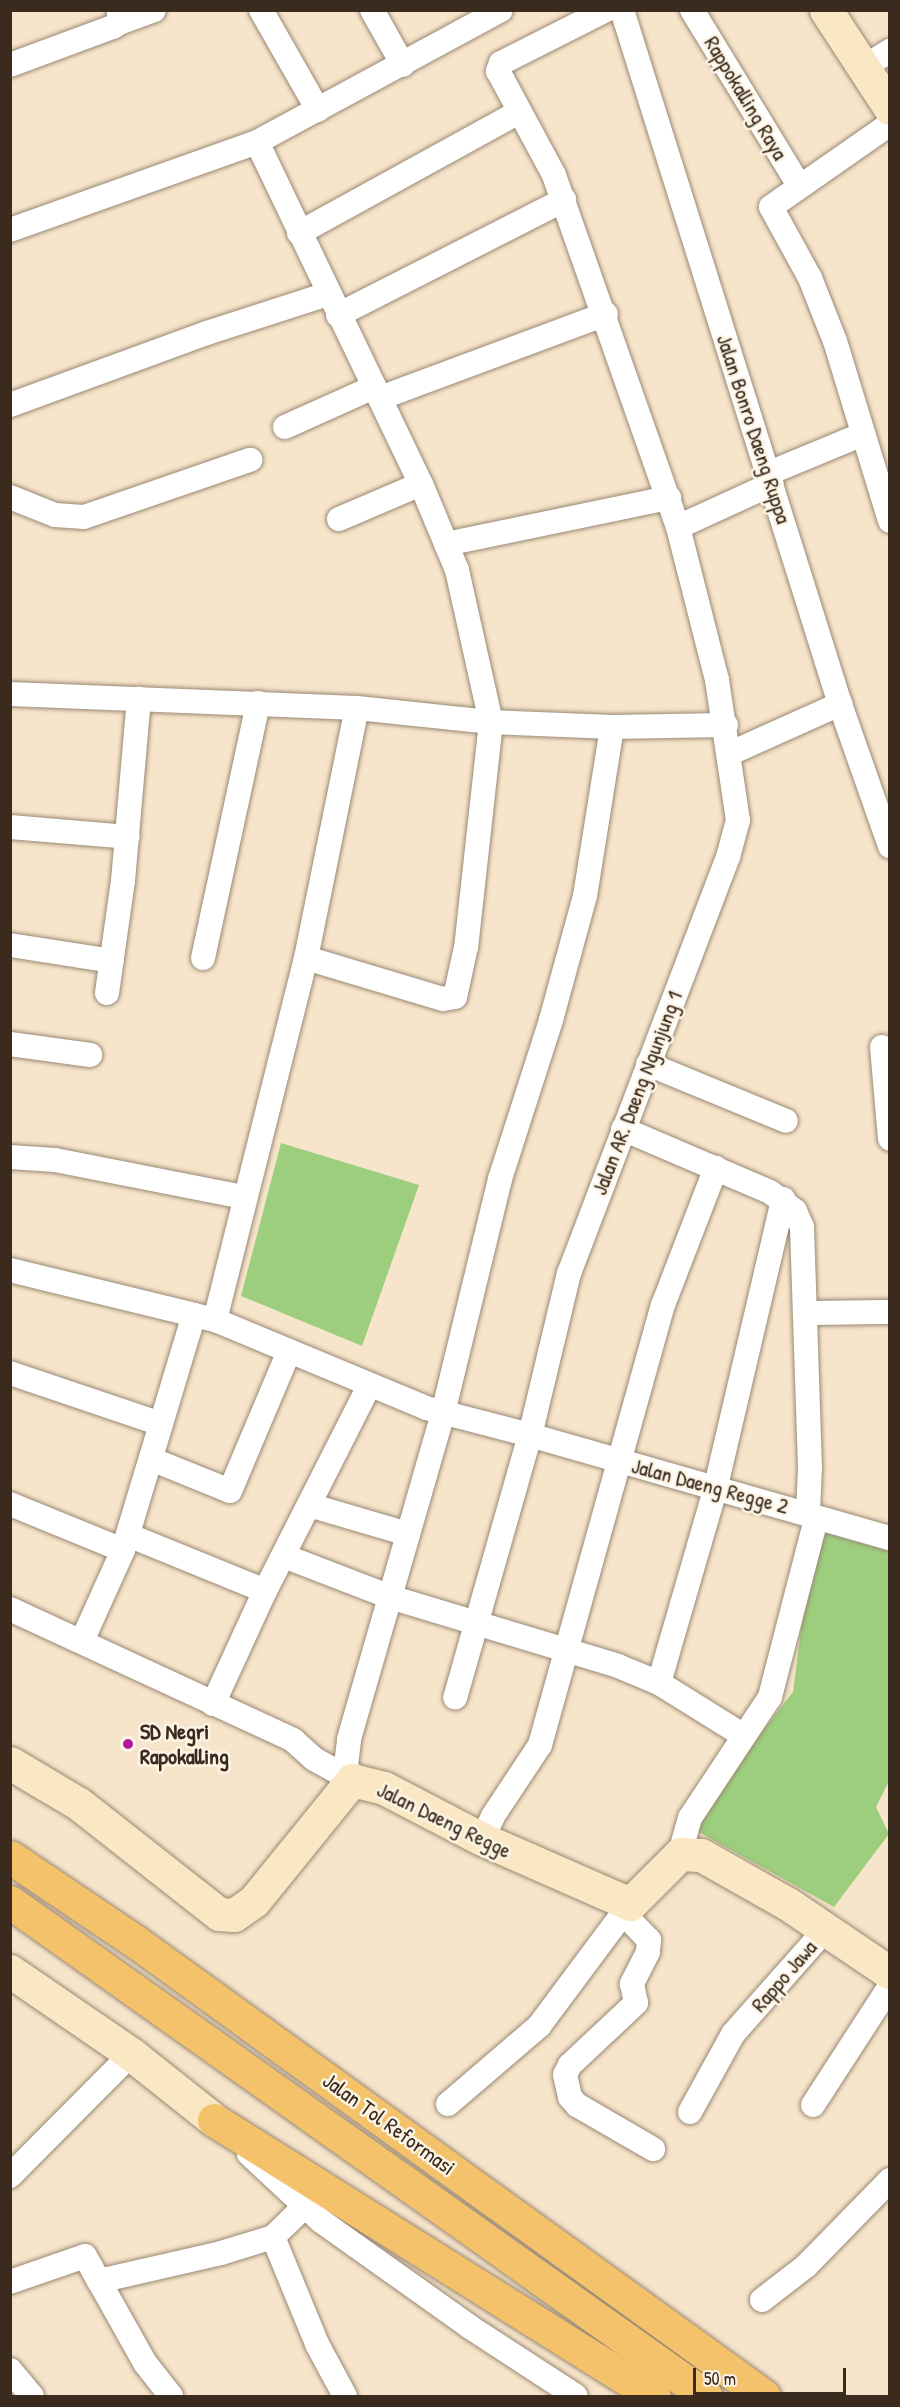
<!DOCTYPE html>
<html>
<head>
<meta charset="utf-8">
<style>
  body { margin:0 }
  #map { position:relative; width:900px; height:2407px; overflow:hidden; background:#f7e5cb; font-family:"Patrick Hand",sans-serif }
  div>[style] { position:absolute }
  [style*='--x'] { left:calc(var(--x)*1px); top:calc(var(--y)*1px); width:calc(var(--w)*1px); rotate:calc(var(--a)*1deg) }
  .green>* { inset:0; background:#9dce7d }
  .roads { filter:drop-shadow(0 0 2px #998874) drop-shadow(0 0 2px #998874) }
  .street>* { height:24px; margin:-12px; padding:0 12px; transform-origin:12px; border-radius:12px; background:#fff }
  .secondary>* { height:33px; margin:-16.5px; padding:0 16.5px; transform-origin:16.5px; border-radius:16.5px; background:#fae7c3 }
  .highway>* { height:33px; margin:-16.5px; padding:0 16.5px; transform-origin:16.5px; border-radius:16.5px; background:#f3c26a }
  .dots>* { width:16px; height:16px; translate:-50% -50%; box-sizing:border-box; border:3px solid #fcf5e5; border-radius:50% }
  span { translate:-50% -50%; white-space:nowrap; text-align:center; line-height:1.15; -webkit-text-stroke:5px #fcf5e5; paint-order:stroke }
  .street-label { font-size:22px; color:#3b2a1e }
  .poi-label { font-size:22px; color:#3b2a1e; font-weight:700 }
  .left { translate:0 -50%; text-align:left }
  .frame { position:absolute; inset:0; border:12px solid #3b2a1e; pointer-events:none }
  .scale { position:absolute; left:693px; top:2368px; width:153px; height:27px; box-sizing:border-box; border:3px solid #3b2a1e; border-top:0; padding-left:8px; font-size:18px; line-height:21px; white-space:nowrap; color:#3b2a1e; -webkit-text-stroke:4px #fcf5e5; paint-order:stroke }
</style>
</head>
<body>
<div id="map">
  <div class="green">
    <i style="clip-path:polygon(281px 1143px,419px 1185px,362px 1346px,241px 1296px)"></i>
    <i style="clip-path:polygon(814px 1530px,889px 1551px,889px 1781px,876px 1807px,889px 1834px,834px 1907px,688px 1826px,793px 1692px)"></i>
  </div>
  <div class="roads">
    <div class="street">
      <i style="--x:261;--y:10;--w:115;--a:60.3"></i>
      <i style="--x:372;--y:10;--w:63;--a:60.6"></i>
      <i style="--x:606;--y:10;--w:118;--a:153.2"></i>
      <i style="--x:501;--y:63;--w:9;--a:111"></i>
      <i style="--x:498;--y:71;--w:118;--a:61.7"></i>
      <i style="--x:554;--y:175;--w:373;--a:70.6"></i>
      <i style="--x:678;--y:527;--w:158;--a:75.7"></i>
      <i style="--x:717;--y:680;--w:142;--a:81.5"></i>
      <i style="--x:738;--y:820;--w:38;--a:105"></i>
      <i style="--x:728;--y:857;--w:445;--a:110.9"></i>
      <i style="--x:569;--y:1273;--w:167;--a:103.5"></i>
      <i style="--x:530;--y:1435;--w:374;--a:16"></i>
      <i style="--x:622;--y:10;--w:727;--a:72.56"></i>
      <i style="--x:840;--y:704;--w:151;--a:70.6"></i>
      <i style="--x:692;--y:10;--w:205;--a:58.6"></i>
      <i style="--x:119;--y:23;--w:37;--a:-20"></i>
      <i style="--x:10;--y:65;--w:110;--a:-20.3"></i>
      <i style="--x:113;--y:27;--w:7;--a:-34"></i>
      <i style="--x:119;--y:23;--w:13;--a:-90"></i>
      <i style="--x:864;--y:67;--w:31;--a:-32"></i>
      <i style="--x:890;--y:124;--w:145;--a:145.1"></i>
      <i style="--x:771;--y:207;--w:81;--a:61.2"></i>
      <i style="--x:810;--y:278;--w:68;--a:68.4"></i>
      <i style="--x:835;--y:341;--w:188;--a:73"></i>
      <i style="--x:257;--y:142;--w:379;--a:64.4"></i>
      <i style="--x:421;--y:484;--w:93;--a:67.3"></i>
      <i style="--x:457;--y:570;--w:156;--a:77.4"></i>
      <i style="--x:491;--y:722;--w:226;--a:96.3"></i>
      <i style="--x:466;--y:947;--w:51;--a:102.4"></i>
      <i style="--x:455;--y:997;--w:12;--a:171"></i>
      <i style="--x:443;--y:999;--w:143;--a:-163.3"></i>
      <i style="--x:10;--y:230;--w:262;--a:-19.6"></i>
      <i style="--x:257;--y:142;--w:277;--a:-28.4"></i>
      <i style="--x:299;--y:233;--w:251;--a:-28.8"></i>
      <i style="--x:338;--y:315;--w:254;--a:-27"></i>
      <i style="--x:380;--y:398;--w:241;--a:-20.4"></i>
      <i style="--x:10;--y:405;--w:210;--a:-20.1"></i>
      <i style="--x:207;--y:333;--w:127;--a:-17.9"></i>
      <i style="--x:285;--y:427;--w:98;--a:-24.2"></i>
      <i style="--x:769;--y:473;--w:102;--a:-22.5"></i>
      <i style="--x:10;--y:497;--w:48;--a:21.8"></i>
      <i style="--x:55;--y:515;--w:29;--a:4"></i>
      <i style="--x:84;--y:517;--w:176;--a:-19"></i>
      <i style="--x:339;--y:519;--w:89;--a:-23.1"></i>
      <i style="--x:678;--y:527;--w:103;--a:-24.6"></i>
      <i style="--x:446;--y:544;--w:228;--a:-11.7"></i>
      <i style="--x:10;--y:694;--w:347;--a:2.3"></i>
      <i style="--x:357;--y:708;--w:135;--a:6"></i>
      <i style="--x:491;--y:722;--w:121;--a:2.4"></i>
      <i style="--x:612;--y:727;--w:114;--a:-1"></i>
      <i style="--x:731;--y:753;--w:120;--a:-24.2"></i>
      <i style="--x:10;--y:827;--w:118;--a:4.8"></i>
      <i style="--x:10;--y:945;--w:103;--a:8.9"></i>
      <i style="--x:203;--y:958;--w:261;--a:-77.8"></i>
      <i style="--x:107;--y:993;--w:113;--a:-81.9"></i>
      <i style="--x:123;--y:881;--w:183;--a:-85"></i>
      <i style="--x:10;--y:1044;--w:81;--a:7.8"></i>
      <i style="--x:882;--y:1047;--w:92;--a:85"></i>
      <i style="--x:648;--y:1064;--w:149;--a:22.4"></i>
      <i style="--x:623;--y:1129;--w:160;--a:23.2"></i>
      <i style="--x:770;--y:1192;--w:31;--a:37"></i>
      <i style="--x:795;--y:1211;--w:17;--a:66"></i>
      <i style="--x:802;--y:1227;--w:240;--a:88.1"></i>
      <i style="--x:810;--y:1467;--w:46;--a:92.5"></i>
      <i style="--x:808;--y:1513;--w:12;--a:55"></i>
      <i style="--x:815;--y:1523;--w:180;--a:104.5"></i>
      <i style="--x:770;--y:1697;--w:145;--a:123.5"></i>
      <i style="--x:690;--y:1818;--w:37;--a:106"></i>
      <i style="--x:10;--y:1157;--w:45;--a:3.8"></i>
      <i style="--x:55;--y:1160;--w:192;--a:11.1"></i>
      <i style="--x:10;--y:1270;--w:189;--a:13.7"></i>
      <i style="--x:805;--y:1313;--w:85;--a:-0.7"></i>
      <i style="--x:215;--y:1320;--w:373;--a:-75.9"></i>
      <i style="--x:306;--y:958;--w:255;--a:-78.5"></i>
      <i style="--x:10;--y:1373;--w:159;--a:18.7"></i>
      <i style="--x:161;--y:1424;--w:114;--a:-73.2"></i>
      <i style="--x:194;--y:1315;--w:22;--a:13"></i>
      <i style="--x:215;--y:1320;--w:229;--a:22.6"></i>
      <i style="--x:426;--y:1408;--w:107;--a:14.6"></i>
      <i style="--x:530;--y:1435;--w:273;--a:105.9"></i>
      <i style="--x:151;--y:1459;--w:85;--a:22.1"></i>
      <i style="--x:230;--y:1491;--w:152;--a:-67.1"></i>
      <i style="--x:10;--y:1504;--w:122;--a:22.2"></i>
      <i style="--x:309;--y:1505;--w:103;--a:16.3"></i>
      <i style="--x:128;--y:1535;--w:148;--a:22.2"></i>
      <i style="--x:284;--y:1556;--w:114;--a:21.1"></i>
      <i style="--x:390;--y:1597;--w:238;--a:16.8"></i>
      <i style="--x:618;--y:1666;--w:44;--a:22.5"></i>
      <i style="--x:659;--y:1683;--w:100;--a:31.9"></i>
      <i style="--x:10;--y:1609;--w:312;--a:24.8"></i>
      <i style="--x:293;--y:1740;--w:28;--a:42"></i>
      <i style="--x:314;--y:1759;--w:43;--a:28.9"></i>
      <i style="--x:82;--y:1641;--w:100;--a:-65.7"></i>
      <i style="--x:123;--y:1550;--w:132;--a:-73.2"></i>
      <i style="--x:659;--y:1683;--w:201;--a:-73.8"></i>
      <i style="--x:715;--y:1490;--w:299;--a:-76.8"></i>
      <i style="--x:213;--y:1704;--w:124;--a:-65.3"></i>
      <i style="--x:265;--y:1591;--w:230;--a:-63.1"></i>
      <i style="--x:352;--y:1780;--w:16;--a:-112"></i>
      <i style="--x:346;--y:1765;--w:26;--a:-83"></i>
      <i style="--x:349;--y:1739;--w:339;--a:-73.9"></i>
      <i style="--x:443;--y:1413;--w:241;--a:-76.3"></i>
      <i style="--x:500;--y:1179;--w:167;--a:-72.2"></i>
      <i style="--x:551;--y:1020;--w:129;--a:-74.7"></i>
      <i style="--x:585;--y:896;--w:171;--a:-80.9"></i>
      <i style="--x:482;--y:1839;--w:25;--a:-64"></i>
      <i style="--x:493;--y:1816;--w:85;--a:-56.5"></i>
      <i style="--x:540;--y:1745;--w:457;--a:-74.4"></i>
      <i style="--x:663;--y:1305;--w:147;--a:-68.9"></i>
      <i style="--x:622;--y:1912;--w:39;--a:46"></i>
      <i style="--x:649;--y:1940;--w:12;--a:95"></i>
      <i style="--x:648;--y:1952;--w:36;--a:117"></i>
      <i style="--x:632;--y:1984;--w:19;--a:78"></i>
      <i style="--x:636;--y:2003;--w:91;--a:136.8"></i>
      <i style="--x:570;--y:2065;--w:11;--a:117"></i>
      <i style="--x:565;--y:2075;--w:23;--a:77"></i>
      <i style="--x:570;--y:2097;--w:11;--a:49"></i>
      <i style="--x:577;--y:2105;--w:88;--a:30.1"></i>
      <i style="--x:448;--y:2104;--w:120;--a:-40.6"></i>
      <i style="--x:539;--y:2026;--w:152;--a:-53.3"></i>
      <i style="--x:813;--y:2105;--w:142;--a:-57.1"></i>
      <i style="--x:690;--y:2112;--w:89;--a:-61.1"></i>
      <i style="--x:733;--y:2034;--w:139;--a:-48.5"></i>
      <i style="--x:249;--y:2154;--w:98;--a:42.9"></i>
      <i style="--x:321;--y:2221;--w:183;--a:35.4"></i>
      <i style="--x:470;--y:2327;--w:126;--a:33.1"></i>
      <i style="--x:10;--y:2176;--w:172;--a:-45.2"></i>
      <i style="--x:273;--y:2237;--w:116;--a:67.6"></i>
      <i style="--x:317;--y:2344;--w:59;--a:61.7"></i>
      <i style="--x:99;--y:2281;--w:94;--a:60.7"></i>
      <i style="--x:145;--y:2363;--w:42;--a:51.8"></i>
      <i style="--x:10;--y:2282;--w:79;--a:-19.1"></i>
      <i style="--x:85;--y:2256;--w:29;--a:61"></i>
      <i style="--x:99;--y:2281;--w:125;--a:-12.9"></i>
      <i style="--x:221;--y:2253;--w:54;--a:-17.1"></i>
      <i style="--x:273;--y:2237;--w:43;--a:-44.1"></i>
      <i style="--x:762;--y:2300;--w:56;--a:-37.7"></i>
      <i style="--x:806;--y:2266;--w:120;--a:-45.7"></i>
      <i style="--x:10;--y:2370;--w:34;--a:50"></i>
    </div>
    <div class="secondary">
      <i style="--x:826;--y:10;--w:117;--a:56.9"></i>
      <i style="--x:10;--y:1763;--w:80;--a:30.7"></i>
      <i style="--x:79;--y:1804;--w:178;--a:38.2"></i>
      <i style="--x:219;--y:1914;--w:15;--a:4"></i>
      <i style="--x:234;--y:1915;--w:24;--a:-35"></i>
      <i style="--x:254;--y:1901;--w:156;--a:-51"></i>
      <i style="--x:352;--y:1780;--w:33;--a:14"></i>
      <i style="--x:384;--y:1788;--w:110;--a:27.5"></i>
      <i style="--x:482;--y:1839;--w:162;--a:23.7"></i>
      <i style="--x:630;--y:1904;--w:71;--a:-45"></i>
      <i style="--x:680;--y:1854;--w:21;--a:3"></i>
      <i style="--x:701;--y:1855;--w:100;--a:29.4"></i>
      <i style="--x:788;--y:1904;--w:123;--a:34.1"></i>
      <i style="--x:10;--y:1971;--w:147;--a:34.4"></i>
      <i style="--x:131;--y:2054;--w:106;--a:38.5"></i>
    </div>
    <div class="highway">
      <i style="--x:10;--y:1857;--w:152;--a:34"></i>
      <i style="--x:136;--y:1942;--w:775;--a:35.86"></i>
      <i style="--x:10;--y:1902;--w:853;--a:35.37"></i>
      <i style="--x:214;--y:2120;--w:519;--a:32.1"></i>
    </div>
  </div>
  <div class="dots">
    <i style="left:128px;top:1744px;background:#b5179e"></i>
  </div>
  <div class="street-label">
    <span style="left:746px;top:98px;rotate:59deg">Rappokalling Raya</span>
    <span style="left:754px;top:429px;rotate:72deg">Jalan Bonro Daeng Ruppa</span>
    <span style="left:637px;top:1093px;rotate:-69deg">Jalan AR. Daeng Ngunjung 1</span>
    <span style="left:710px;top:1486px;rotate:15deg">Jalan Daeng Regge 2</span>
    <span style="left:444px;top:1820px;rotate:26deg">Jalan Daeng Regge</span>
    <span style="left:784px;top:1976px;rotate:-49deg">Rappo Jawa</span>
    <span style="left:389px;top:2124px;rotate:36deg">Jalan Tol Reformasi</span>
  </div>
  <div class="poi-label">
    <span class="left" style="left:140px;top:1744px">SD Negri<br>Rapokalling</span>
  </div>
  <div class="frame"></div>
  <div class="scale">50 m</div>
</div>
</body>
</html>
